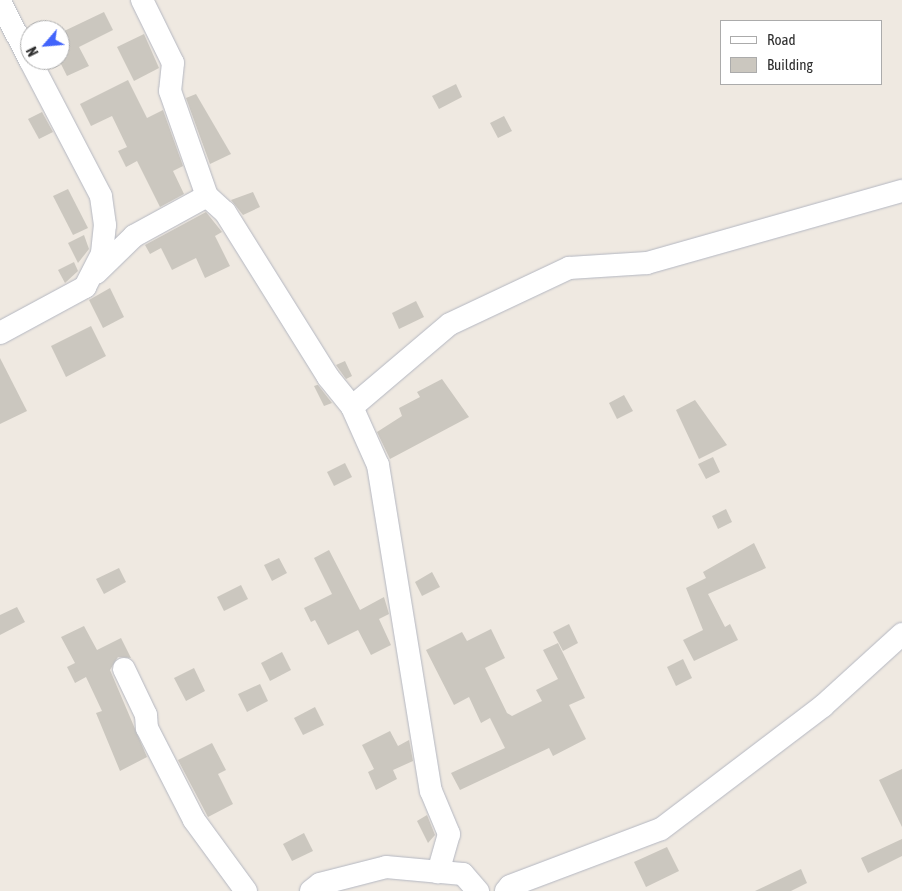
<!DOCTYPE html>
<html>
<head>
<meta charset="utf-8">
<style>
  body { margin:0 }
  #map { position:relative; width:902px; height:891px; overflow:hidden; background:#efe9e1; font-family:"Asap Condensed",sans-serif }
  div>[style] { position:absolute }
  [style*='--x'] { left:calc(var(--x)*1px); top:calc(var(--y)*1px); width:calc(var(--w)*1px); rotate:calc(var(--a)*1deg) }
  .building>* { inset:0; background:#cbc7bf }
  .roads { filter:drop-shadow(0 0 1px #b4b7c1) drop-shadow(0 0 1px #b4b7c1) }
  .street>* { height:22px; margin:-11px; padding:0 11px; transform-origin:11px; border-radius:11px; background:#fff }
  span { translate:-50% -50%; white-space:nowrap; text-align:center; line-height:1.15; -webkit-text-stroke:5px #fff; paint-order:stroke }
  .legend { position:absolute; left:720px; top:20px; width:162px; height:65px; box-sizing:border-box; background:#fff; border:1px solid #ababab; margin:0; padding:6px 9px; list-style:none; font-size:15px; color:#2e2e2e }
  .legend li { display:flex; align-items:center; gap:10px; height:25px }
  .legend b { width:25px; border:1px solid #ababab }
  .north { position:absolute; left:20px; top:20px; width:50px; height:50px; box-sizing:border-box; background:#fff; border:1px solid #ababab; border-radius:50%; rotate:243deg; font-size:14px; font-weight:700; line-height:20px; text-align:center; color:#2e2e2e }
  .north::after { content:''; display:block; margin:auto; width:18px; height:22px; background:#4264fb; clip-path:polygon(50% 0,100% 100%,50% 72%,0 100%) }
</style>
</head>
<body>
<div id="map">
  <div class="building">
    <i style="clip-path:polygon(104px 12px,113px 30px,79px 47px,89px 66px,67px 76px,60px 62px,60px 33px)"></i>
    <i style="clip-path:polygon(144px 34px,159px 68px,134px 81px,117px 47px)"></i>
    <i style="clip-path:polygon(128px 80px,147px 118px,163px 110px,183px 166px,173px 171px,184px 194px,160px 207px,137px 161px,126px 167px,118px 151px,127px 147px,112px 116px,91px 126px,80px 104px)"></i>
    <i style="clip-path:polygon(456px 84px,462px 97px,439px 109px,432px 96px)"></i>
    <i style="clip-path:polygon(196px 94px,231px 154px,210px 164px,186px 98px)"></i>
    <i style="clip-path:polygon(42px 112px,53px 132px,39px 139px,28px 119px)"></i>
    <i style="clip-path:polygon(504px 116px,512px 131px,498px 138px,490px 123px)"></i>
    <i style="clip-path:polygon(68px 189px,88px 228px,73px 235px,53px 196px)"></i>
    <i style="clip-path:polygon(253px 192px,260px 207px,243px 215px,231px 200px)"></i>
    <i style="clip-path:polygon(206px 212px,222px 232px,215px 236px,230px 266px,205px 278px,196px 258px,172px 270px,161px 248px,150px 254px,145px 245px)"></i>
    <i style="clip-path:polygon(84px 235px,89px 249px,78px 263px,68px 243px)"></i>
    <i style="clip-path:polygon(74px 262px,78px 271px,65px 283px,58px 270px)"></i>
    <i style="clip-path:polygon(110px 288px,124px 317px,103px 328px,89px 300px)"></i>
    <i style="clip-path:polygon(416px 301px,424px 317px,399px 329px,392px 313px)"></i>
    <i style="clip-path:polygon(91px 326px,106px 356px,66px 377px,51px 346px)"></i>
    <i style="clip-path:polygon(0 358px,27px 411px,0 424px)"></i>
    <i style="clip-path:polygon(345px 361px,352px 376px,346px 379px,336px 365px)"></i>
    <i style="clip-path:polygon(442px 379px,469px 417px,390px 459px,377px 432px,402px 416px,399px 408px,420px 397px,417px 392px)"></i>
    <i style="clip-path:polygon(317px 385px,318px 385px,332px 403px,324px 406px,314px 386px)"></i>
    <i style="clip-path:polygon(624px 395px,633px 411px,617px 419px,609px 403px)"></i>
    <i style="clip-path:polygon(695px 400px,727px 445px,699px 459px,676px 410px)"></i>
    <i style="clip-path:polygon(713px 457px,720px 472px,706px 479px,698px 464px)"></i>
    <i style="clip-path:polygon(345px 463px,352px 477px,334px 486px,327px 472px)"></i>
    <i style="clip-path:polygon(726px 509px,732px 522px,718px 529px,712px 516px)"></i>
    <i style="clip-path:polygon(754px 543px,766px 568px,708px 594px,725px 627px,730px 624px,738px 640px,694px 661px,683px 640px,703px 630px,686px 588px,706px 578px,703px 572px)"></i>
    <i style="clip-path:polygon(329px 550px,360px 610px,384px 597px,389px 614px,379px 619px,391px 645px,371px 655px,358px 630px,328px 645px,315px 620px,311px 622px,304px 608px,332px 594px,314px 558px)"></i>
    <i style="clip-path:polygon(279px 558px,287px 573px,272px 581px,264px 565px)"></i>
    <i style="clip-path:polygon(119px 568px,126px 582px,104px 594px,96px 579px)"></i>
    <i style="clip-path:polygon(432px 572px,440px 587px,422px 596px,415px 582px)"></i>
    <i style="clip-path:polygon(241px 585px,248px 599px,224px 611px,217px 597px)"></i>
    <i style="clip-path:polygon(17px 607px,25px 622px,0 635px,0 615px)"></i>
    <i style="clip-path:polygon(569px 624px,578px 643px,563px 651px,553px 632px)"></i>
    <i style="clip-path:polygon(84px 626px,97px 650px,121px 638px,131px 658px,118px 657px,110px 670px,147px 757px,120px 771px,96px 713px,102px 711px,86px 677px,75px 683px,67px 667px,75px 663px,61px 637px)"></i>
    <i style="clip-path:polygon(491px 629px,505px 658px,485px 668px,507px 713px,512px 716px,542px 701px,536px 690px,558px 679px,543px 650px,558px 643px,585px 698px,569px 705px,586px 739px,553px 756px,549px 748px,460px 790px,451px 773px,505px 748px,490px 718px,481px 723px,469px 697px,454px 705px,426px 650px,462px 632px,467px 641px)"></i>
    <i style="clip-path:polygon(282px 652px,291px 670px,270px 681px,261px 663px)"></i>
    <i style="clip-path:polygon(683px 659px,692px 678px,676px 686px,667px 667px)"></i>
    <i style="clip-path:polygon(194px 668px,205px 691px,186px 701px,174px 678px)"></i>
    <i style="clip-path:polygon(260px 684px,268px 701px,247px 712px,238px 694px)"></i>
    <i style="clip-path:polygon(315px 707px,324px 725px,303px 735px,294px 718px)"></i>
    <i style="clip-path:polygon(390px 731px,398px 746px,409px 740px,413px 761px,393px 770px,397px 779px,376px 790px,368px 772px,374px 769px,362px 745px)"></i>
    <i style="clip-path:polygon(212px 743px,226px 770px,218px 774px,233px 804px,208px 817px,178px 760px)"></i>
    <i style="clip-path:polygon(902px 769px,902px 827px,879px 780px)"></i>
    <i style="clip-path:polygon(427px 815px,435px 835px,428px 843px,417px 821px)"></i>
    <i style="clip-path:polygon(304px 833px,313px 851px,292px 861px,283px 844px)"></i>
    <i style="clip-path:polygon(902px 839px,902px 856px,868px 873px,861px 858px)"></i>
    <i style="clip-path:polygon(667px 847px,679px 871px,646px 887px,634px 862px)"></i>
    <i style="clip-path:polygon(801px 869px,807px 883px,791px 891px,755px 891px)"></i>
  </div>
  <div class="roads">
    <div class="street">
      <i style="--x:142;--y:0;--w:70;--a:63.8"></i>
      <i style="--x:173;--y:63;--w:28;--a:96"></i>
      <i style="--x:170;--y:91;--w:111;--a:70.6"></i>
      <i style="--x:207;--y:196;--w:24;--a:42"></i>
      <i style="--x:225;--y:212;--w:195;--a:58"></i>
      <i style="--x:328;--y:377;--w:38;--a:51"></i>
      <i style="--x:352;--y:407;--w:64;--a:65.9"></i>
      <i style="--x:378;--y:465;--w:330;--a:80.8"></i>
      <i style="--x:431;--y:791;--w:47;--a:67.3"></i>
      <i style="--x:449;--y:834;--w:40;--a:106"></i>
      <i style="--x:0;--y:2;--w:65;--a:62.7"></i>
      <i style="--x:96;--y:273;--w:53;--a:-44.2"></i>
      <i style="--x:134;--y:236;--w:83;--a:-28.7"></i>
      <i style="--x:0;--y:333;--w:97;--a:-28.4"></i>
      <i style="--x:85;--y:287;--w:38;--a:-63"></i>
      <i style="--x:102;--y:253;--w:28;--a:-84"></i>
      <i style="--x:105;--y:225;--w:29;--a:-98"></i>
      <i style="--x:101;--y:196;--w:153;--a:-117.6"></i>
      <i style="--x:352;--y:407;--w:128;--a:-40.3"></i>
      <i style="--x:450;--y:324;--w:132;--a:-25.2"></i>
      <i style="--x:569;--y:268;--w:78;--a:-3.7"></i>
      <i style="--x:647;--y:263;--w:265;--a:-15.8"></i>
      <i style="--x:124;--y:669;--w:51;--a:64.4"></i>
      <i style="--x:146;--y:715;--w:13;--a:86"></i>
      <i style="--x:147;--y:728;--w:103;--a:62.9"></i>
      <i style="--x:194;--y:820;--w:88;--a:53.8"></i>
      <i style="--x:311;--y:891;--w:11;--a:-38"></i>
      <i style="--x:320;--y:884;--w:68;--a:-14.4"></i>
      <i style="--x:386;--y:867;--w:77;--a:5.2"></i>
      <i style="--x:463;--y:874;--w:23;--a:49"></i>
      <i style="--x:506;--y:891;--w:6;--a:-51"></i>
      <i style="--x:510;--y:886;--w:161;--a:-20.7"></i>
      <i style="--x:661;--y:829;--w:203;--a:-37.2"></i>
      <i style="--x:823;--y:706;--w:107;--a:-42.3"></i>
    </div>
  </div>
  <ul class="legend">
  <li><b style="height:6px;background:#fff"></b>Road</li>
  <li><b style="height:14px;background:#cbc7bf"></b>Building</li>
  </ul>
  <div class="north">N</div>
</div>
</body>
</html>
